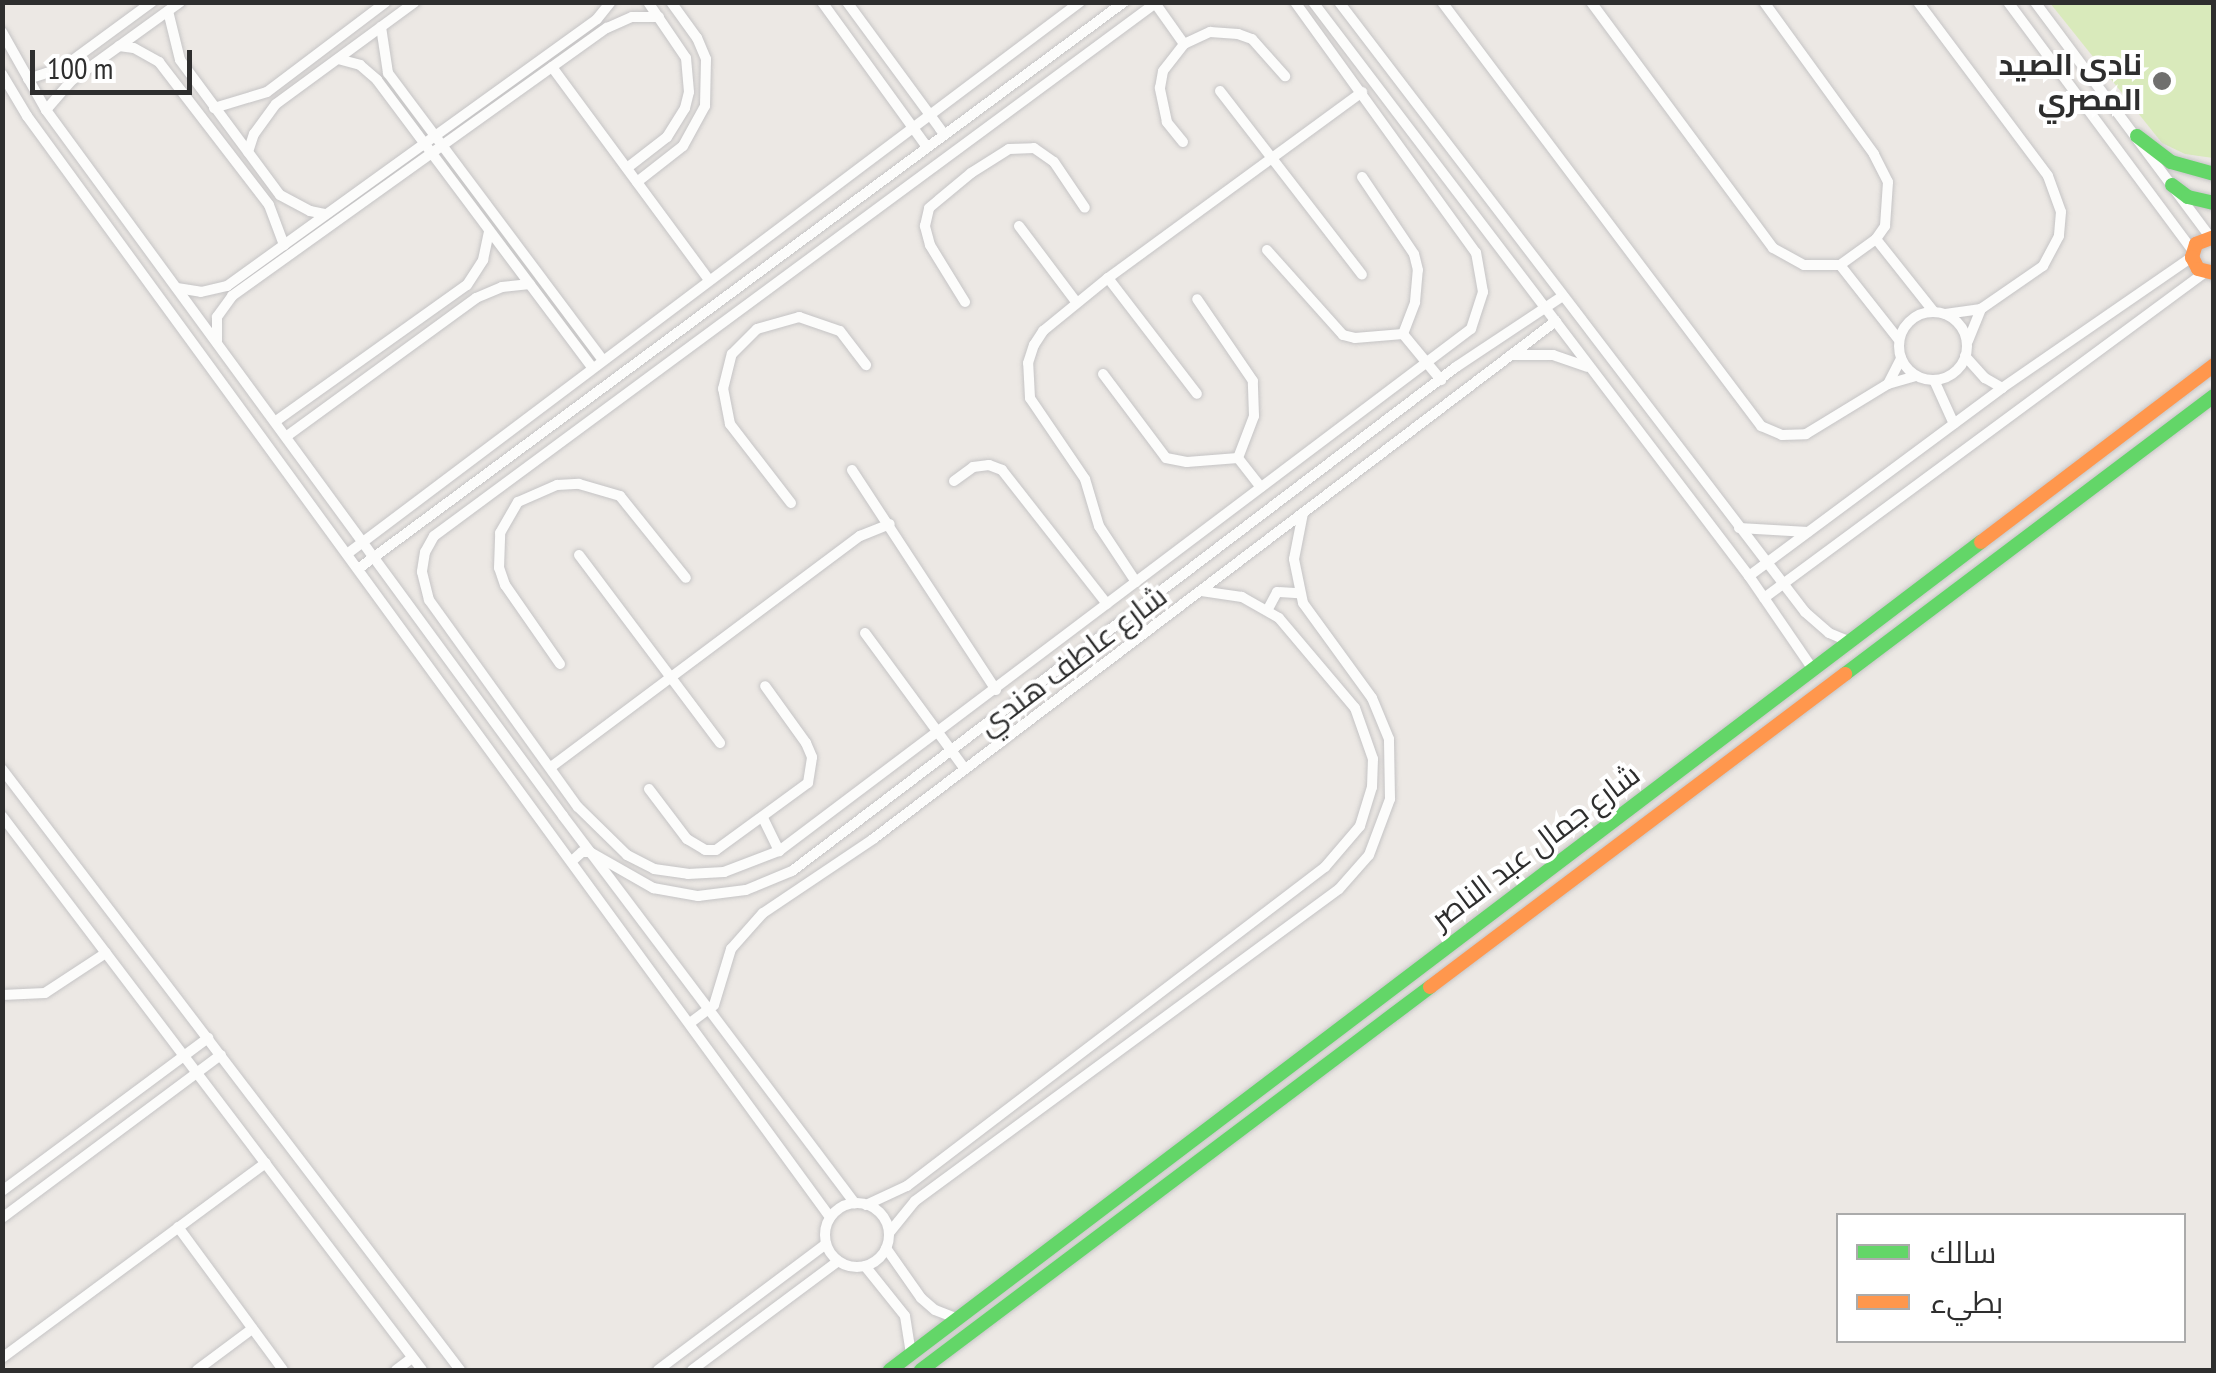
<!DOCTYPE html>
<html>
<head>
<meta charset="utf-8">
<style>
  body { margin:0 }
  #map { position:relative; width:2216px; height:1373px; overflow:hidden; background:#ece8e4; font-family:"PT Sans Narrow",Cairo,sans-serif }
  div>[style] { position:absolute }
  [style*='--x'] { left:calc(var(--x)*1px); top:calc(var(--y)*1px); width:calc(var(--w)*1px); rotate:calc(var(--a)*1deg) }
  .pitch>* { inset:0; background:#d9eabb }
  .roads { filter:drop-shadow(0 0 2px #c5c4c5) drop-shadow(0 0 2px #c5c4c5) }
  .street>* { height:10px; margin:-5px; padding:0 5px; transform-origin:5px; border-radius:5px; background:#fcfcfb }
  .street>.ring { margin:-5px; padding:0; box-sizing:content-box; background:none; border:10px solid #fcfcfb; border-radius:50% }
  .fast>* { height:14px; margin:-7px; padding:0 7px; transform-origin:7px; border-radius:7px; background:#63d668 }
  .slow>* { height:14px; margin:-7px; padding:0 7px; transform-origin:7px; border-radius:7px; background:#ff974d }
  .dots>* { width:28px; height:28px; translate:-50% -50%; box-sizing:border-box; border:5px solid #fff; border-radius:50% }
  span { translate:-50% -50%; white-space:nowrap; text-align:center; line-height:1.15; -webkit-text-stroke:8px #fff; paint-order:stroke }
  .poi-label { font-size:30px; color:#2e2e2e; font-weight:700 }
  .right { translate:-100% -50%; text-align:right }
  .street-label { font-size:30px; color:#2e2e2e }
  .frame { position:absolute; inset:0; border:5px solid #2e2e2e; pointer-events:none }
  .legend { position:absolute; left:1836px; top:1213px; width:350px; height:130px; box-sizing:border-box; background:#fff; border:2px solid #ababab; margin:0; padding:12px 18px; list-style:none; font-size:30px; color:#2e2e2e }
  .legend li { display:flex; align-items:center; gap:20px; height:50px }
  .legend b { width:50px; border:2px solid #ababab }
  .scale { position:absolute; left:30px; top:50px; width:162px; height:45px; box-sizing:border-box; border:5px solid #2e2e2e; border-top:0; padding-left:12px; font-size:30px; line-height:35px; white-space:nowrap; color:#2e2e2e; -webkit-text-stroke:8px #fff; paint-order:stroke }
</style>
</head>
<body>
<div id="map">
  <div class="pitch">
    <i style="clip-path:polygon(2050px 3px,2213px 3px,2213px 158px,2185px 154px,2162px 143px)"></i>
  </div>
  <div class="roads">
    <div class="street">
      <i style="--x:822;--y:2;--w:179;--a:54.1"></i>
      <i style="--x:847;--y:2;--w:164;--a:53.7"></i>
      <i style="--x:1157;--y:2;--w:899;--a:143.55"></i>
      <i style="--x:434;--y:536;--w:18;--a:119"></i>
      <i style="--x:425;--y:552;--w:20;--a:99"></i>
      <i style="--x:422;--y:572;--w:29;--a:76"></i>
      <i style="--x:429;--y:600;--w:255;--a:54.3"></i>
      <i style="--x:578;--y:807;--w:69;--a:44.4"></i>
      <i style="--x:627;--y:855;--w:30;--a:27"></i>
      <i style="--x:654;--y:869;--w:34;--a:8"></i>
      <i style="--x:688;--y:874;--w:36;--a:-3"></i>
      <i style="--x:724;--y:872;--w:59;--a:-20.9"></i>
      <i style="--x:779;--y:851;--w:867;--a:-37.03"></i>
      <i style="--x:1471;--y:329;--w:39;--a:-72"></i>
      <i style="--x:1483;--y:292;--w:40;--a:-100"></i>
      <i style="--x:1476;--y:253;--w:309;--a:-125.8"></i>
      <i style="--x:1313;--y:2;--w:721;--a:52.78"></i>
      <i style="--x:1749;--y:576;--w:112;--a:55.6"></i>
      <i style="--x:1339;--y:2;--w:768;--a:52.62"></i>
      <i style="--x:1805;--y:612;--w:32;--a:41"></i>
      <i style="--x:1829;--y:633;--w:21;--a:23"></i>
      <i style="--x:1442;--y:2;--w:531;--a:53.04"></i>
      <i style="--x:1761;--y:426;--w:23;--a:23"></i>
      <i style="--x:1782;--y:435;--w:24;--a:-2"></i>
      <i style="--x:1806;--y:434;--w:96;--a:-31.4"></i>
      <i style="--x:1888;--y:384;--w:29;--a:-16"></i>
      <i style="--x:1591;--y:2;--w:306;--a:53.5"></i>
      <i style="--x:1773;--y:248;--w:35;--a:29"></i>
      <i style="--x:1804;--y:265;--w:36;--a:0"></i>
      <i style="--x:1840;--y:265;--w:44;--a:-35.8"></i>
      <i style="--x:1876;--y:239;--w:16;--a:-55"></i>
      <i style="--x:1885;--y:226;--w:44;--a:-86.1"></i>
      <i style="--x:1888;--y:182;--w:31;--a:-117"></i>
      <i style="--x:1874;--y:154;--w:188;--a:-125.9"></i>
      <i style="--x:1918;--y:2;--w:217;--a:53.2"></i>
      <i style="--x:2048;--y:176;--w:38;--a:70"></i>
      <i style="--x:2061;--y:212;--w:24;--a:95"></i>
      <i style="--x:2059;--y:236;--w:34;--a:118"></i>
      <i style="--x:2043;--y:266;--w:75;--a:145.3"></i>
      <i style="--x:1981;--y:309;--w:36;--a:172"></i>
      <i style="--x:2008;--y:2;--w:310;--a:53.4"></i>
      <i style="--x:2035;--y:2;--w:293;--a:53.3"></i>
      <i style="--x:1155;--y:3;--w:50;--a:54.7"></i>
      <i style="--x:168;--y:11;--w:50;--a:76.2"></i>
      <i style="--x:180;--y:60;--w:168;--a:53.5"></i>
      <i style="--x:280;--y:195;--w:34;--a:28"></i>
      <i style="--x:310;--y:211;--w:16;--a:11"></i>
      <i style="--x:381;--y:27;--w:47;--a:81.3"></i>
      <i style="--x:388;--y:73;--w:357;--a:53.2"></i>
      <i style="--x:2;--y:32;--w:90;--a:60.6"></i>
      <i style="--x:46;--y:110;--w:875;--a:53.78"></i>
      <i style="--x:563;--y:816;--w:485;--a:53"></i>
      <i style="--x:119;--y:46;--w:15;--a:8"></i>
      <i style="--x:134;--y:48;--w:29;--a:29"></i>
      <i style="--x:159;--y:62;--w:180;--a:52.4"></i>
      <i style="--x:269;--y:205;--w:43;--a:69.4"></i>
      <i style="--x:338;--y:59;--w:23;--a:15"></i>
      <i style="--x:360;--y:65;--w:23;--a:41"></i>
      <i style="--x:377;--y:80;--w:357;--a:53.2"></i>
      <i style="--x:552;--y:67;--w:265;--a:53.6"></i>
      <i style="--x:2;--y:74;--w:49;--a:59.2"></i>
      <i style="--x:27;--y:116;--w:1363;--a:53.9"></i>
      <i style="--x:28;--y:79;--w:36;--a:-18"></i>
      <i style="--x:62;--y:68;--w:112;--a:-36.3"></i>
      <i style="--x:1220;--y:91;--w:232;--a:52.3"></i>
      <i style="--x:214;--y:108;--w:55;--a:-16.8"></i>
      <i style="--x:267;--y:92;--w:149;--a:-37.1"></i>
      <i style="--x:46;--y:110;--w:38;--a:-49"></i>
      <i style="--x:71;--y:81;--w:135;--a:-35.9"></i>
      <i style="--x:1183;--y:142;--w:26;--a:-129"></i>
      <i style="--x:1167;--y:122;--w:35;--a:-102"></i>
      <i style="--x:1160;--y:88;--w:17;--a:-80"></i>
      <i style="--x:1163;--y:71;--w:34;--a:-52"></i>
      <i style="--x:1184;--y:44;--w:29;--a:-25"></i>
      <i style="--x:1210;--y:32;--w:28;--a:4"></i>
      <i style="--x:1238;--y:34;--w:15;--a:20"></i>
      <i style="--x:1252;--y:39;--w:50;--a:48.3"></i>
      <i style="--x:248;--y:152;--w:19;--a:-72"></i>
      <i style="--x:254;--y:134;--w:37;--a:-54"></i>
      <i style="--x:276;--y:104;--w:172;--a:-36.3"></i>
      <i style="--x:627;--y:168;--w:51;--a:-37.8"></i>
      <i style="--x:667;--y:137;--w:34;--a:-58"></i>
      <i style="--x:685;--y:108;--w:16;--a:-76"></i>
      <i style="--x:689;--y:92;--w:34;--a:-95"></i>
      <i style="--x:686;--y:58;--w:68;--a:-124.2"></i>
      <i style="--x:637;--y:182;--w:58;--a:-38"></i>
      <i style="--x:683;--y:146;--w:46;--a:-61.2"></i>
      <i style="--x:705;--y:106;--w:47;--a:-88.8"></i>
      <i style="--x:706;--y:59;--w:23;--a:-113"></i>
      <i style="--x:697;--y:38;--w:44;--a:-125.8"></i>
      <i style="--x:1019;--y:226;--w:96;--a:53"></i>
      <i style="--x:1876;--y:239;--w:93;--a:51.5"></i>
      <i style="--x:1267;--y:250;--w:114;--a:48.2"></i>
      <i style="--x:1343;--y:335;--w:12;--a:14"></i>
      <i style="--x:1355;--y:338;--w:48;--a:-4.8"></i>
      <i style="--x:1403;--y:334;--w:34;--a:-69"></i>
      <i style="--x:1415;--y:302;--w:32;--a:-85"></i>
      <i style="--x:1418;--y:270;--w:16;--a:-104"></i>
      <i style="--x:1414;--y:254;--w:93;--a:-124"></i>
      <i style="--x:1840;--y:265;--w:95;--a:51.8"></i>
      <i style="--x:1108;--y:278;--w:146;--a:52.5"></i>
      <i style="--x:177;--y:288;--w:24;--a:9"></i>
      <i style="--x:201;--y:292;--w:27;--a:-13"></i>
      <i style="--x:227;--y:286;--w:456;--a:-35.8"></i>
      <i style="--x:597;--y:19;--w:22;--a:-51"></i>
      <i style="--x:965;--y:302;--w:67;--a:-121.6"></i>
      <i style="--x:930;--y:245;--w:20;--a:-105"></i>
      <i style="--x:925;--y:226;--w:18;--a:-77"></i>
      <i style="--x:929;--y:208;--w:55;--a:-39.8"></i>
      <i style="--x:971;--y:173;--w:45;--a:-32.3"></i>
      <i style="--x:1009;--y:149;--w:25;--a:-2"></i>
      <i style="--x:1034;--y:148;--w:24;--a:35"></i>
      <i style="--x:1054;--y:162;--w:55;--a:56"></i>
      <i class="ring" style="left:1899px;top:312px;width:58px;height:58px"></i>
      <i style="--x:1403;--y:334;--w:60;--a:50.4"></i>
      <i style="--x:217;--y:341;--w:24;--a:-90"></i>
      <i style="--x:217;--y:317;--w:26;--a:-54"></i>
      <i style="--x:232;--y:296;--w:461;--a:-35.6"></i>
      <i style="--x:607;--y:28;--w:27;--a:-24"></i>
      <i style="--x:632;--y:17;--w:27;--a:0"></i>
      <i style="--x:1968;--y:341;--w:35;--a:-68"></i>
      <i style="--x:1511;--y:355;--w:42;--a:0"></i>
      <i style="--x:1553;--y:355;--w:36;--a:19"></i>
      <i style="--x:1965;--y:356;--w:30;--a:48"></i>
      <i style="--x:1985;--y:378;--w:20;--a:30"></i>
      <i style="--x:1103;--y:374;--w:105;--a:53.1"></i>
      <i style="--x:1166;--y:458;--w:21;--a:11"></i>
      <i style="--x:1187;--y:462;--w:51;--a:-4.5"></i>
      <i style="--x:1238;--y:458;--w:45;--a:-69.1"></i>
      <i style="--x:1254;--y:416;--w:35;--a:-92"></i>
      <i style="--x:1253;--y:381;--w:99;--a:-124.3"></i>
      <i style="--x:1934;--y:380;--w:48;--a:65.6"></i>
      <i style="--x:1888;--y:384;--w:29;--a:-63"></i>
      <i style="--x:276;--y:421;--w:234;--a:-35.5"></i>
      <i style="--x:467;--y:285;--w:30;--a:-57"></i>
      <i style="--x:483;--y:260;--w:30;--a:-78"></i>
      <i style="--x:287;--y:436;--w:234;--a:-36.1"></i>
      <i style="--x:476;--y:298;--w:28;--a:-23"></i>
      <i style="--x:502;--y:287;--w:28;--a:-6"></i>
      <i style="--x:1238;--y:458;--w:37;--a:52"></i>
      <i style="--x:852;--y:470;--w:263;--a:56.8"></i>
      <i style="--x:954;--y:481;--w:24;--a:-36"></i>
      <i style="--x:973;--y:467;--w:16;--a:-7"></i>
      <i style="--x:989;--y:465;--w:14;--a:21"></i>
      <i style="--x:1002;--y:470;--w:170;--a:51.9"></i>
      <i style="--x:791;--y:503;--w:100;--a:-127.7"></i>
      <i style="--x:730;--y:424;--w:36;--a:-101"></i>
      <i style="--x:723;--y:389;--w:36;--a:-76"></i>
      <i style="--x:732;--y:354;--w:35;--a:-45"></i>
      <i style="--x:757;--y:329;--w:44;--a:-15.9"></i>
      <i style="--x:799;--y:317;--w:43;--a:18.9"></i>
      <i style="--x:840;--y:331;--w:43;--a:52.6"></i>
      <i style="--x:1739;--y:528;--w:69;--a:3.3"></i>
      <i style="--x:347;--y:554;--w:918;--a:-36.98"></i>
      <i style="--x:579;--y:555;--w:235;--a:53.1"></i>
      <i style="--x:358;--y:569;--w:953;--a:-36.51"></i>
      <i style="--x:1749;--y:576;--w:315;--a:-36.6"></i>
      <i style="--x:2002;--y:388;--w:231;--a:-34.6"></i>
      <i style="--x:1136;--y:582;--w:67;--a:-123.5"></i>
      <i style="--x:1099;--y:526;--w:49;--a:-106.6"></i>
      <i style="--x:1085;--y:479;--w:98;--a:-124.2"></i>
      <i style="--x:1030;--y:398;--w:35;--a:-93"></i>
      <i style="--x:1028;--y:363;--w:19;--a:-72"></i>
      <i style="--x:1034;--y:345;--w:17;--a:-57"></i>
      <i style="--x:1043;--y:331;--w:84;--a:-39.2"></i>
      <i style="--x:1108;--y:278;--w:315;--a:-36.2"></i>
      <i style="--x:1764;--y:598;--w:547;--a:-36.45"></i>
      <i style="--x:1268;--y:609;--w:19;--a:-62"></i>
      <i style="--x:1277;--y:592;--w:22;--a:3"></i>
      <i style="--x:865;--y:633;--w:169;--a:53.7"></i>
      <i style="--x:560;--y:664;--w:96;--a:-124.8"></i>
      <i style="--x:505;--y:585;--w:18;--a:-109"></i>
      <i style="--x:499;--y:568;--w:35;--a:-88"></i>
      <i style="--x:500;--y:533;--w:36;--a:-60"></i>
      <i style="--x:518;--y:502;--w:43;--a:-23.6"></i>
      <i style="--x:557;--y:485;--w:22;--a:-3"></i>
      <i style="--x:579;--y:484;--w:43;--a:16.3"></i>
      <i style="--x:620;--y:496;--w:105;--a:51.2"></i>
      <i style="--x:551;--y:767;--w:386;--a:-36.8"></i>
      <i style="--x:860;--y:536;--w:32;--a:-22"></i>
      <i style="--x:2;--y:769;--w:756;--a:52.69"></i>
      <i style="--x:649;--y:789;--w:63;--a:52.8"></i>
      <i style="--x:687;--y:839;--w:21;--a:31"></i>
      <i style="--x:705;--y:850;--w:11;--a:0"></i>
      <i style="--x:716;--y:850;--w:114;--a:-36.1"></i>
      <i style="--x:808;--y:783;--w:26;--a:-81"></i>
      <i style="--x:812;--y:757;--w:15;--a:-113"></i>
      <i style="--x:806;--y:743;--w:70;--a:-125.7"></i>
      <i style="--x:2;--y:816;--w:695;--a:52.83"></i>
      <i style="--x:763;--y:818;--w:37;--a:64"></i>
      <i style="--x:572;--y:861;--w:13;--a:-42"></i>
      <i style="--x:582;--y:852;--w:8;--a:0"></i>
      <i style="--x:590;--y:852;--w:73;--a:29.7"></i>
      <i style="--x:653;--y:888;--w:46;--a:10.1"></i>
      <i style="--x:698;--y:896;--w:48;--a:-7.1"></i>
      <i style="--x:746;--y:890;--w:50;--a:-22.4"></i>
      <i style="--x:792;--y:871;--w:834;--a:-37.2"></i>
      <i style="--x:1456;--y:367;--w:128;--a:-33.6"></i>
      <i style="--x:2;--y:995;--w:43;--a:-2.7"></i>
      <i style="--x:45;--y:993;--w:73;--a:-33.3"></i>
      <i style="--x:690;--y:1023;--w:30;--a:-37"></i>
      <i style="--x:714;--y:1005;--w:59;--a:-73.1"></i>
      <i style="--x:731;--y:949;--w:48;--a:-48.4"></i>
      <i style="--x:763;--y:913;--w:133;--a:-33.9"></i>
      <i style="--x:873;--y:839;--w:857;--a:-37.18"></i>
      <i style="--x:2;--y:1191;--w:257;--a:-36.6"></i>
      <i class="ring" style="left:825px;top:1203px;width:54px;height:54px"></i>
      <i style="--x:866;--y:1205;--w:45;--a:-24.9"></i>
      <i style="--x:907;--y:1186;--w:526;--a:-37.35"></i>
      <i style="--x:1325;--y:867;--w:54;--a:-49.5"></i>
      <i style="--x:1360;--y:826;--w:41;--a:-72.9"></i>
      <i style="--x:1372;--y:787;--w:28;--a:-88"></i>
      <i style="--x:1373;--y:759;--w:54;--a:-109.4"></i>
      <i style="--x:1355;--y:708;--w:118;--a:-130.2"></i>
      <i style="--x:1279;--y:618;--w:43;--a:-150.4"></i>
      <i style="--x:1242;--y:597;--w:41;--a:-171.7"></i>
      <i style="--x:2;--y:1218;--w:273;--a:-36.7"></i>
      <i style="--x:178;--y:1227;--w:177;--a:53.7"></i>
      <i style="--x:889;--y:1233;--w:41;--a:-50.9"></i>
      <i style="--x:915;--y:1201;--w:526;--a:-36.35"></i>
      <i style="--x:1339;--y:889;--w:45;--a:-48.6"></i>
      <i style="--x:1369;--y:855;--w:60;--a:-69.4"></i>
      <i style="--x:1390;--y:799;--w:60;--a:-91"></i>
      <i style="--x:1389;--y:739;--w:44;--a:-112.5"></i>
      <i style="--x:1372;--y:698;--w:117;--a:-126"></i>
      <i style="--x:1303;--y:603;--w:45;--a:-101.6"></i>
      <i style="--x:1294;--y:559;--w:47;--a:-78.9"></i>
      <i style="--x:886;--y:1248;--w:61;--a:55"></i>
      <i style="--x:921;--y:1298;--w:18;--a:41"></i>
      <i style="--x:935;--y:1310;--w:26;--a:21"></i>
      <i style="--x:865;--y:1266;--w:64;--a:51.3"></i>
      <i style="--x:905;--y:1316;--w:39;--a:81"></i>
      <i style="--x:2;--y:1358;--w:328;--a:-36.5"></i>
      <i style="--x:197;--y:1370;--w:69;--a:-36.7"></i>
      <i style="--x:396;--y:1370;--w:20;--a:-37"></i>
      <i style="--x:658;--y:1370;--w:210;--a:-36.9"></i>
      <i style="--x:692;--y:1370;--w:182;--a:-36.7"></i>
    </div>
    <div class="fast">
      <i style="--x:2137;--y:136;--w:43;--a:37.4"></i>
      <i style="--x:2171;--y:162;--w:45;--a:15.6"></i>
      <i style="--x:2172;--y:185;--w:20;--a:37"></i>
      <i style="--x:2188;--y:197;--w:27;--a:13"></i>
      <i style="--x:1845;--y:674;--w:462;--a:-37"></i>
      <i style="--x:890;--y:1370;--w:1370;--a:-37.2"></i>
      <i style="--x:921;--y:1370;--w:637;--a:-36.96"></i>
    </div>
    <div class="slow">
      <i style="--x:2214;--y:237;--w:19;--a:159"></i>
      <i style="--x:2196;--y:244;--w:14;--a:107"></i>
      <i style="--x:2192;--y:257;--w:13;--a:63"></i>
      <i style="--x:2198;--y:269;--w:16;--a:14"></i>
      <i style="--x:1981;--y:542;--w:293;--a:-37.2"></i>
      <i style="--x:1430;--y:987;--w:520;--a:-37.02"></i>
    </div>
  </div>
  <div class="dots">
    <i style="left:2162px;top:81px;background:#706f6e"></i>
  </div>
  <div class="poi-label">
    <span class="right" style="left:2142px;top:81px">نادى الصيد<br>المصري</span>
  </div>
  <div class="street-label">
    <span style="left:1072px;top:660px;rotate:-37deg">شارع عاطف هندي</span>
    <span style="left:1535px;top:846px;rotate:-37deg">شارع جمال عبد الناصر</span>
  </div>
  <div class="frame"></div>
  <ul class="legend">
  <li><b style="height:12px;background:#63d668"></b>سالك</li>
  <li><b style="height:12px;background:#ff974d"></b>بطيء</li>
  </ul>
  <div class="scale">100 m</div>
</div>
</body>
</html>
